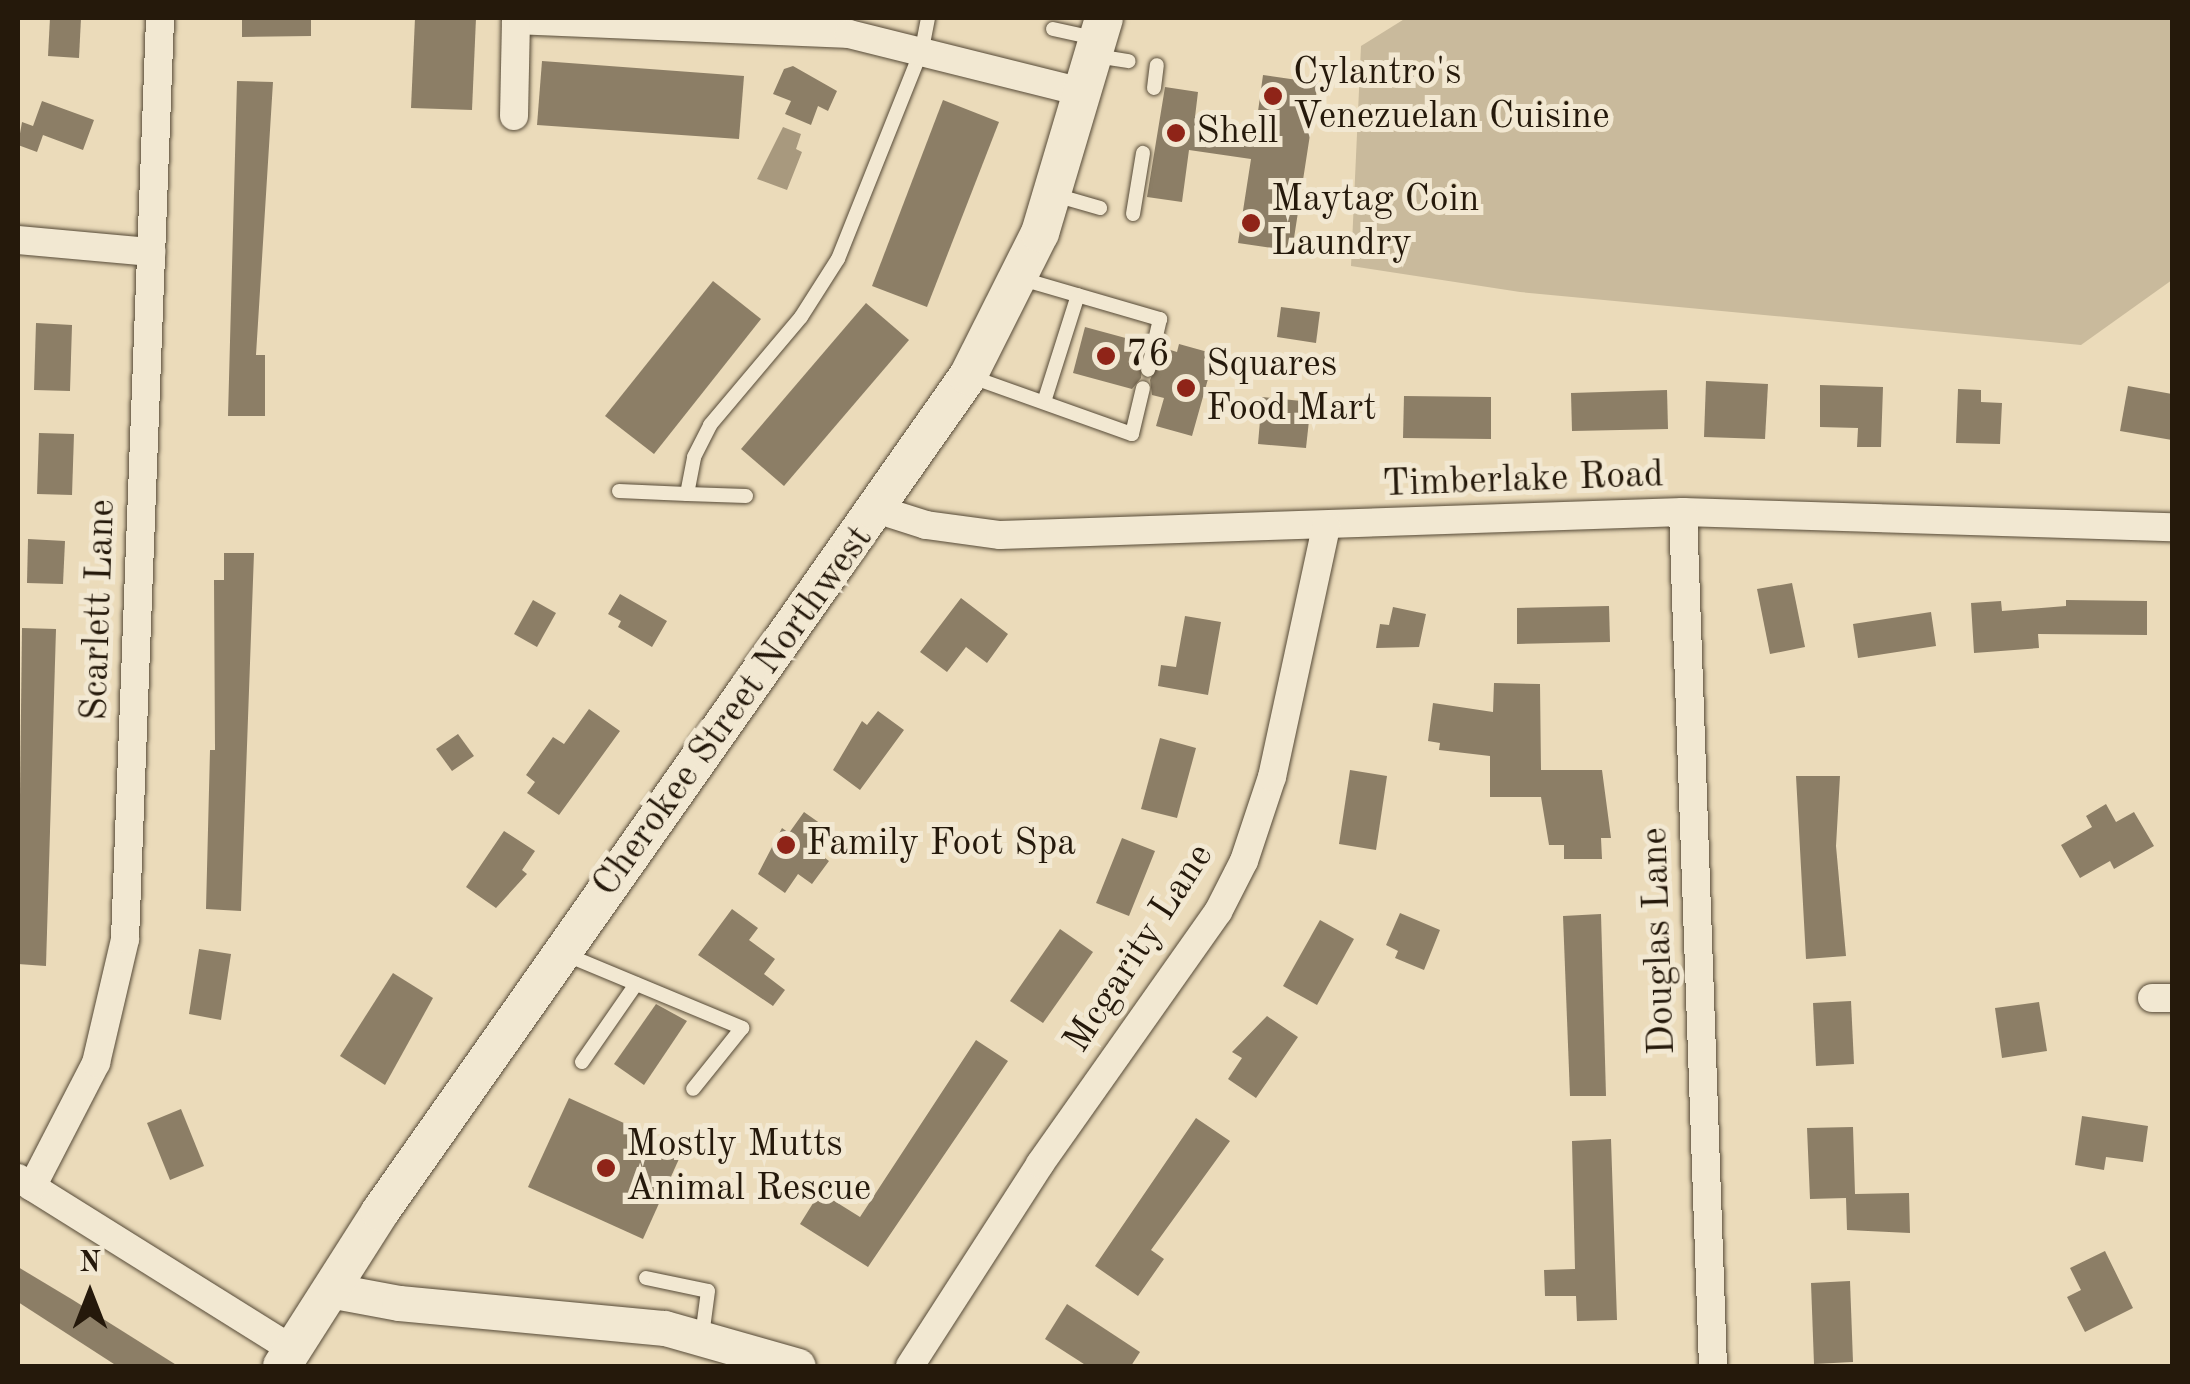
<!DOCTYPE html>
<html>
<head>
<meta charset="utf-8">
<style>
  body { margin:0 }
  #map { position:relative; width:2190px; height:1384px; overflow:hidden; background:#ebdbba; font-family:"Old Standard TT",serif }
  div>[style] { position:absolute }
  [style*='--x'] { left:calc(var(--x)*1px); top:calc(var(--y)*1px); width:calc(var(--w)*1px); rotate:calc(var(--a)*1deg) }
  .green>* { inset:0; background:#c9ba9c }
  .water>* { inset:0; background:#a8997e }
  .building>* { inset:0; background:#8c7e66 }
  .roads { filter:drop-shadow(0 0 2px #564a37) drop-shadow(0 0 2px #564a37) }
  .service>* { height:14px; margin:-7px; padding:0 7px; transform-origin:7px; border-radius:7px; background:#f2e8d2 }
  .minor>* { height:28px; margin:-14px; padding:0 14px; transform-origin:14px; border-radius:14px; background:#f2e8d2 }
  .tertiary>* { height:35px; margin:-17.5px; padding:0 17.5px; transform-origin:17.5px; border-radius:17.5px; background:#f2e8d2 }
  .secondary>* { height:38px; margin:-19px; padding:0 19px; transform-origin:19px; border-radius:19px; background:#f2e8d2 }
  .dots>* { width:28px; height:28px; translate:-50% -50%; box-sizing:border-box; border:5px solid #f2e8d2; border-radius:50% }
  span { translate:-50% -50%; white-space:nowrap; text-align:center; line-height:1.15; -webkit-text-stroke:10px #f2e8d2; paint-order:stroke }
  .poi-label { font-size:38px; color:#25190b }
  .left { translate:0 -50%; text-align:left }
  .street-label { font-size:38px; color:#25190b }
  .frame { position:absolute; inset:0; border:20px solid #25190b; pointer-events:none }
  .north { position:absolute; left:40px; top:1244px; width:100px; height:100px; -webkit-text-stroke:8px #f2e8d2; paint-order:stroke; rotate:0deg; font-size:28px; font-weight:700; line-height:40px; text-align:center; color:#25190b }
  .north::after { content:''; display:block; margin:auto; width:35px; height:45px; background:#25190b; clip-path:polygon(50% 0,100% 100%,50% 72%,0 100%) }
</style>
</head>
<body>
<div id="map">
  <div class="green">
    <i style="clip-path:polygon(1406px 18px,2172px 18px,2172px 280px,2081px 345px,1520px 292px,1351px 266px,1361px 46px)"></i>
  </div>
  <div class="water">
    <i style="clip-path:polygon(783px 127px,801px 134px,796px 149px,802px 152px,787px 190px,757px 179px)"></i>
  </div>
  <div class="building">
    <i style="clip-path:polygon(50px 18px,81px 18px,79px 58px,48px 56px)"></i>
    <i style="clip-path:polygon(242px 18px,311px 18px,311px 36px,242px 37px)"></i>
    <i style="clip-path:polygon(415px 18px,476px 18px,472px 110px,411px 108px)"></i>
    <i style="clip-path:polygon(542px 61px,744px 76px,739px 139px,537px 125px)"></i>
    <i style="clip-path:polygon(793px 66px,837px 91px,828px 111px,818px 106px,811px 125px,785px 114px,791px 101px,773px 94px,784px 69px)"></i>
    <i style="clip-path:polygon(1263px 75px,1318px 83px,1292px 251px,1238px 243px,1251px 159px,1189px 150px,1182px 202px,1147px 197px,1165px 87px,1198px 92px,1195px 117px,1256px 126px)"></i>
    <i style="clip-path:polygon(237px 81px,273px 82px,256px 355px,265px 355px,265px 416px,228px 416px)"></i>
    <i style="clip-path:polygon(943px 100px,999px 122px,927px 307px,872px 286px)"></i>
    <i style="clip-path:polygon(42px 101px,94px 120px,83px 150px,43px 135px,37px 152px,18px 145px,22px 122px,33px 126px)"></i>
    <i style="clip-path:polygon(713px 281px,761px 319px,654px 454px,605px 416px)"></i>
    <i style="clip-path:polygon(866px 303px,909px 340px,784px 486px,741px 449px)"></i>
    <i style="clip-path:polygon(1281px 307px,1320px 312px,1316px 343px,1277px 337px)"></i>
    <i style="clip-path:polygon(36px 323px,72px 325px,70px 391px,34px 390px)"></i>
    <i style="clip-path:polygon(1085px 327px,1144px 343px,1141px 378px,1132px 389px,1073px 373px)"></i>
    <i style="clip-path:polygon(1179px 344px,1215px 354px,1192px 436px,1156px 426px,1164px 398px,1152px 395px,1150px 380px,1164px 348px,1177px 352px)"></i>
    <i style="clip-path:polygon(1706px 381px,1768px 384px,1765px 439px,1704px 437px)"></i>
    <i style="clip-path:polygon(1820px 385px,1883px 387px,1881px 447px,1857px 447px,1858px 428px,1820px 427px)"></i>
    <i style="clip-path:polygon(2128px 386px,2172px 394px,2172px 440px,2120px 431px)"></i>
    <i style="clip-path:polygon(1958px 389px,1981px 390px,1981px 402px,2002px 403px,2000px 444px,1956px 443px)"></i>
    <i style="clip-path:polygon(1667px 390px,1668px 429px,1572px 431px,1571px 393px)"></i>
    <i style="clip-path:polygon(1404px 396px,1491px 397px,1491px 439px,1403px 438px)"></i>
    <i style="clip-path:polygon(1262px 397px,1311px 402px,1306px 448px,1258px 444px)"></i>
    <i style="clip-path:polygon(39px 433px,74px 434px,72px 495px,37px 494px)"></i>
    <i style="clip-path:polygon(28px 539px,65px 541px,63px 584px,27px 583px)"></i>
    <i style="clip-path:polygon(224px 553px,254px 553px,241px 911px,206px 909px,210px 750px,215px 750px,214px 580px,224px 580px)"></i>
    <i style="clip-path:polygon(1792px 583px,1805px 647px,1770px 654px,1757px 589px)"></i>
    <i style="clip-path:polygon(620px 594px,667px 621px,652px 647px,618px 627px,621px 621px,608px 614px)"></i>
    <i style="clip-path:polygon(961px 598px,1008px 634px,987px 663px,966px 647px,947px 672px,920px 652px)"></i>
    <i style="clip-path:polygon(533px 600px,556px 613px,537px 647px,514px 634px)"></i>
    <i style="clip-path:polygon(2066px 600px,2147px 601px,2147px 635px,2038px 634px,2039px 648px,1974px 653px,1971px 603px,2001px 601px,2002px 611px,2066px 606px)"></i>
    <i style="clip-path:polygon(1609px 606px,1610px 642px,1517px 644px,1517px 608px)"></i>
    <i style="clip-path:polygon(1393px 607px,1426px 614px,1419px 647px,1376px 648px,1380px 624px,1389px 625px)"></i>
    <i style="clip-path:polygon(1931px 612px,1936px 646px,1858px 658px,1853px 624px)"></i>
    <i style="clip-path:polygon(1185px 616px,1221px 622px,1208px 695px,1158px 686px,1161px 665px,1176px 667px)"></i>
    <i style="clip-path:polygon(22px 628px,56px 629px,46px 966px,18px 964px)"></i>
    <i style="clip-path:polygon(1494px 683px,1540px 684px,1541px 770px,1602px 770px,1611px 838px,1601px 838px,1602px 859px,1564px 859px,1564px 845px,1549px 845px,1541px 797px,1490px 797px,1490px 756px,1439px 750px,1440px 743px,1428px 741px,1433px 703px,1493px 712px)"></i>
    <i style="clip-path:polygon(589px 709px,620px 731px,559px 815px,527px 793px,535px 782px,526px 775px,553px 737px,564px 744px)"></i>
    <i style="clip-path:polygon(878px 711px,904px 730px,860px 790px,833px 770px,862px 721px,867px 725px)"></i>
    <i style="clip-path:polygon(458px 734px,474px 756px,452px 771px,436px 749px)"></i>
    <i style="clip-path:polygon(1160px 738px,1196px 748px,1177px 818px,1141px 809px)"></i>
    <i style="clip-path:polygon(1350px 770px,1387px 776px,1376px 850px,1339px 844px)"></i>
    <i style="clip-path:polygon(1796px 776px,1840px 776px,1836px 846px,1846px 956px,1806px 959px)"></i>
    <i style="clip-path:polygon(2106px 804px,2116px 822px,2134px 812px,2154px 846px,2114px 869px,2110px 861px,2080px 878px,2061px 845px,2092px 827px,2086px 816px)"></i>
    <i style="clip-path:polygon(804px 812px,831px 831px,817px 852px,829px 861px,812px 884px,798px 874px,785px 893px,758px 874px,782px 828px,789px 833px)"></i>
    <i style="clip-path:polygon(504px 831px,535px 851px,522px 870px,527px 874px,496px 908px,466px 887px)"></i>
    <i style="clip-path:polygon(1122px 838px,1155px 851px,1129px 916px,1096px 903px)"></i>
    <i style="clip-path:polygon(732px 909px,758px 928px,749px 940px,775px 959px,764px 974px,785px 990px,773px 1006px,698px 955px)"></i>
    <i style="clip-path:polygon(1400px 913px,1440px 930px,1424px 970px,1395px 958px,1398px 951px,1386px 945px)"></i>
    <i style="clip-path:polygon(1601px 914px,1606px 1096px,1570px 1096px,1563px 916px)"></i>
    <i style="clip-path:polygon(1320px 920px,1354px 939px,1317px 1005px,1283px 986px)"></i>
    <i style="clip-path:polygon(1060px 929px,1093px 952px,1043px 1023px,1010px 1001px)"></i>
    <i style="clip-path:polygon(199px 949px,231px 954px,221px 1020px,189px 1014px)"></i>
    <i style="clip-path:polygon(393px 973px,433px 998px,385px 1085px,340px 1056px)"></i>
    <i style="clip-path:polygon(1851px 1001px,1854px 1064px,1816px 1066px,1813px 1003px)"></i>
    <i style="clip-path:polygon(2039px 1002px,2047px 1051px,2002px 1058px,1995px 1008px)"></i>
    <i style="clip-path:polygon(656px 1004px,687px 1021px,644px 1085px,614px 1064px)"></i>
    <i style="clip-path:polygon(1267px 1016px,1298px 1037px,1256px 1098px,1228px 1079px,1242px 1058px,1232px 1052px)"></i>
    <i style="clip-path:polygon(976px 1040px,1008px 1061px,868px 1267px,800px 1224px,820px 1192px,860px 1217px)"></i>
    <i style="clip-path:polygon(569px 1098px,683px 1150px,643px 1239px,528px 1187px)"></i>
    <i style="clip-path:polygon(181px 1109px,204px 1166px,170px 1180px,147px 1123px)"></i>
    <i style="clip-path:polygon(2082px 1116px,2148px 1126px,2143px 1162px,2106px 1157px,2104px 1170px,2075px 1165px)"></i>
    <i style="clip-path:polygon(1196px 1118px,1230px 1141px,1151px 1250px,1164px 1259px,1138px 1296px,1095px 1266px)"></i>
    <i style="clip-path:polygon(1853px 1127px,1855px 1194px,1909px 1193px,1910px 1233px,1847px 1230px,1846px 1198px,1810px 1199px,1807px 1128px)"></i>
    <i style="clip-path:polygon(1611px 1139px,1617px 1320px,1577px 1321px,1576px 1296px,1545px 1296px,1544px 1270px,1575px 1269px,1572px 1141px)"></i>
    <i style="clip-path:polygon(2105px 1251px,2133px 1308px,2085px 1332px,2067px 1297px,2081px 1290px,2070px 1268px)"></i>
    <i style="clip-path:polygon(18px 1267px,73px 1300px,178px 1366px,117px 1366px,18px 1302px)"></i>
    <i style="clip-path:polygon(1850px 1281px,1853px 1362px,1814px 1364px,1811px 1283px)"></i>
    <i style="clip-path:polygon(1067px 1304px,1140px 1352px,1131px 1366px,1087px 1366px,1045px 1339px)"></i>
  </div>
  <div class="roads">
    <div class="service">
      <i style="--x:1053;--y:29;--w:42;--a:12.4"></i>
      <i style="--x:1096;--y:56;--w:33;--a:9"></i>
      <i style="--x:1154;--y:88;--w:23;--a:-83"></i>
      <i style="--x:1055;--y:195;--w:47;--a:16.1"></i>
      <i style="--x:1133;--y:214;--w:62;--a:-80.7"></i>
      <i style="--x:1022;--y:279;--w:144;--a:16.2"></i>
      <i style="--x:1160;--y:319;--w:52;--a:103.2"></i>
      <i style="--x:969;--y:376;--w:173;--a:19.6"></i>
      <i style="--x:1132;--y:434;--w:47;--a:-76.6"></i>
      <i style="--x:1044;--y:402;--w:112;--a:-72.4"></i>
      <i style="--x:619;--y:491;--w:68;--a:2.5"></i>
      <i style="--x:746;--y:496;--w:59;--a:-178.1"></i>
      <i style="--x:687;--y:494;--w:38;--a:-79"></i>
      <i style="--x:694;--y:457;--w:36;--a:-63"></i>
      <i style="--x:710;--y:425;--w:141;--a:-49.9"></i>
      <i style="--x:801;--y:317;--w:69;--a:-57.5"></i>
      <i style="--x:838;--y:259;--w:226;--a:-68.2"></i>
      <i style="--x:922;--y:49;--w:32;--a:-79"></i>
      <i style="--x:567;--y:955;--w:190;--a:22.6"></i>
      <i style="--x:742;--y:1028;--w:78;--a:128.8"></i>
      <i style="--x:582;--y:1062;--w:95;--a:-55.3"></i>
      <i style="--x:646;--y:1278;--w:63;--a:11.8"></i>
      <i style="--x:708;--y:1291;--w:45;--a:97.6"></i>
    </div>
    <div class="minor">
      <i style="--x:516;--y:20;--w:333;--a:2.4"></i>
      <i style="--x:849;--y:34;--w:244;--a:14"></i>
      <i style="--x:514;--y:116;--w:98;--a:-88.8"></i>
      <i style="--x:18;--y:240;--w:134;--a:5.2"></i>
      <i style="--x:879;--y:510;--w:49;--a:17.7"></i>
      <i style="--x:926;--y:525;--w:75;--a:7.7"></i>
      <i style="--x:1000;--y:535;--w:683;--a:-1.93"></i>
      <i style="--x:1683;--y:512;--w:489;--a:1.8"></i>
      <i style="--x:1683;--y:512;--w:855;--a:87.99"></i>
      <i style="--x:2152;--y:998;--w:20;--a:0"></i>
      <i style="--x:18;--y:1178;--w:323;--a:32"></i>
      <i style="--x:32;--y:1187;--w:140;--a:-62.7"></i>
      <i style="--x:96;--y:1063;--w:127;--a:-76.8"></i>
      <i style="--x:125;--y:939;--w:922;--a:-87.82"></i>
      <i style="--x:910;--y:1366;--w:240;--a:-57.2"></i>
      <i style="--x:1040;--y:1164;--w:309;--a:-54.8"></i>
      <i style="--x:1218;--y:912;--w:57;--a:-63"></i>
      <i style="--x:1244;--y:861;--w:89;--a:-71.6"></i>
      <i style="--x:1272;--y:777;--w:256;--a:-77.8"></i>
    </div>
    <div class="tertiary">
      <i style="--x:329;--y:1290;--w:71;--a:10.5"></i>
      <i style="--x:399;--y:1303;--w:267;--a:5.4"></i>
      <i style="--x:665;--y:1328;--w:138;--a:15.9"></i>
    </div>
    <div class="secondary">
      <i style="--x:282;--y:1366;--w:183;--a:-57.5"></i>
      <i style="--x:380;--y:1212;--w:1022;--a:-54.88"></i>
      <i style="--x:968;--y:376;--w:160;--a:-63.3"></i>
      <i style="--x:1040;--y:233;--w:224;--a:-73.4"></i>
    </div>
  </div>
  <div class="dots">
    <i style="left:1273px;top:96px;background:#8f2418"></i>
    <i style="left:1176px;top:133px;background:#8f2418"></i>
    <i style="left:1251px;top:223px;background:#8f2418"></i>
    <i style="left:1106px;top:356px;background:#8f2418"></i>
    <i style="left:1186px;top:388px;background:#8f2418"></i>
    <i style="left:786px;top:845px;background:#8f2418"></i>
    <i style="left:606px;top:1168px;background:#8f2418"></i>
  </div>
  <div class="poi-label">
    <span class="left" style="left:1293px;top:96px">Cylantro's<br>Venezuelan Cuisine</span>
    <span class="left" style="left:1196px;top:133px">Shell</span>
    <span class="left" style="left:1271px;top:223px">Maytag Coin<br>Laundry</span>
    <span class="left" style="left:1126px;top:356px">76</span>
    <span class="left" style="left:1206px;top:388px">Squares<br>Food Mart</span>
    <span class="left" style="left:806px;top:845px">Family Foot Spa</span>
    <span class="left" style="left:626px;top:1168px">Mostly Mutts<br>Animal Rescue</span>
  </div>
  <div class="street-label">
    <span style="left:1523px;top:481px;rotate:-2deg">Timberlake Road</span>
    <span style="left:100px;top:610px;rotate:-88deg">Scarlett Lane</span>
    <span style="left:734px;top:712px;rotate:-54deg">Cherokee Street Northwest</span>
    <span style="left:1660px;top:941px;rotate:-92deg">Douglas Lane</span>
    <span style="left:1140px;top:949px;rotate:-57deg">Mcgarity Lane</span>
  </div>
  <div class="frame"></div>
  <div class="north">N</div>
</div>
</body>
</html>
